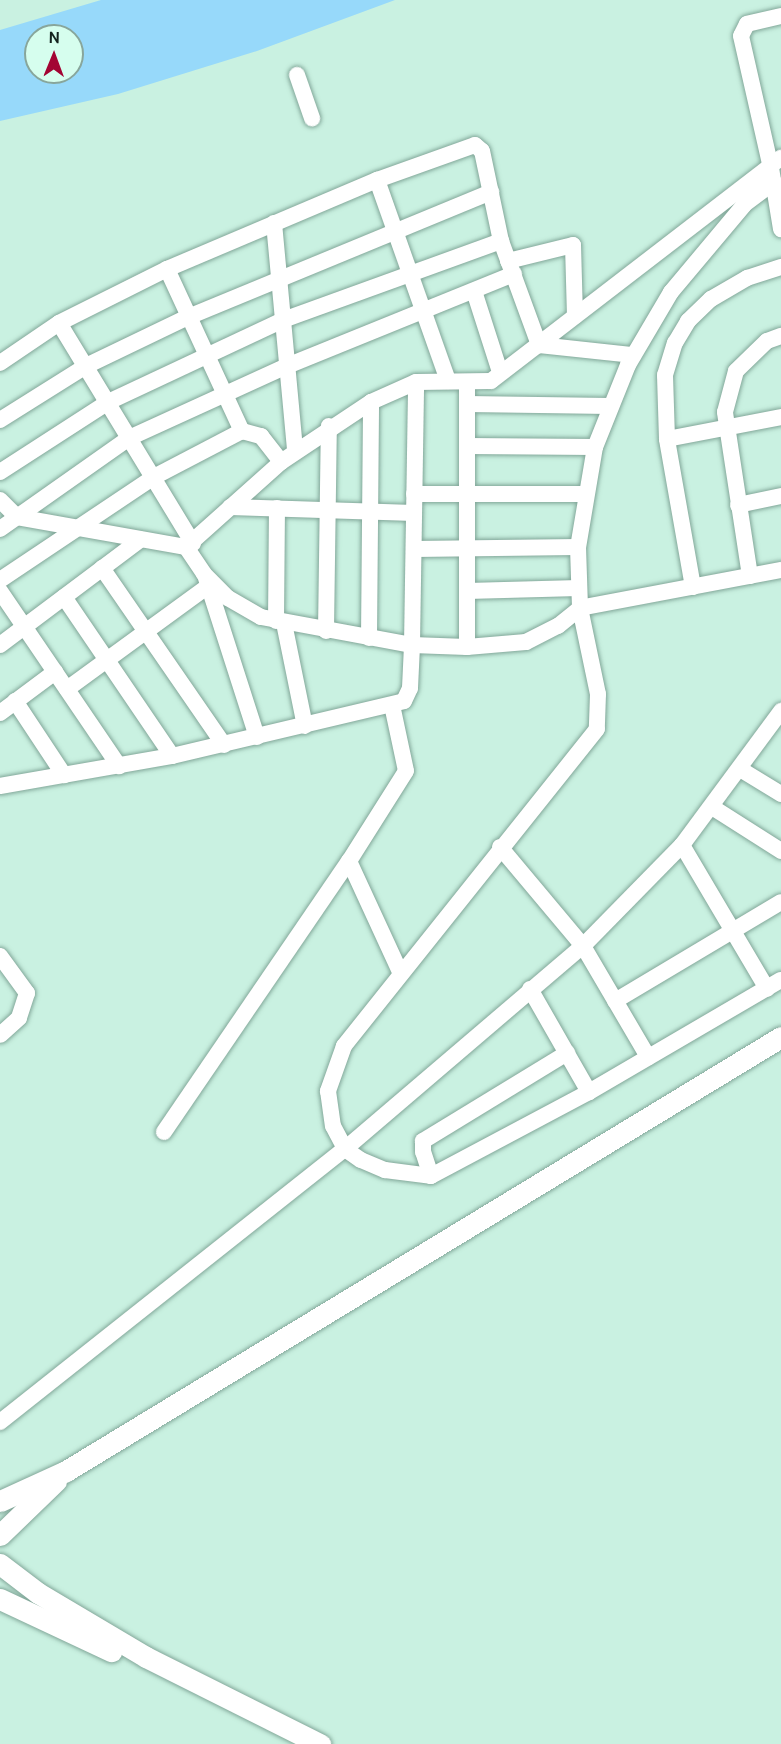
<!DOCTYPE html>
<html>
<head>
<meta charset="utf-8">
<style>
  body { margin:0 }
  #map { position:relative; width:781px; height:1744px; overflow:hidden; background:#c9f1e1; font-family:Cabin,sans-serif }
  div>[style] { position:absolute }
  [style*='--x'] { left:calc(var(--x)*1px); top:calc(var(--y)*1px); width:calc(var(--w)*1px); rotate:calc(var(--a)*1deg) }
  .water>* { inset:0; background:#97d9fa }
  .roads { filter:drop-shadow(0 0 2px #82a799) drop-shadow(0 0 2px #82a799) }
  .minor>* { height:16px; margin:-8px; padding:0 8px; transform-origin:8px; border-radius:8px; background:#fff }
  .major>* { height:21px; margin:-10.5px; padding:0 10.5px; transform-origin:10.5px; border-radius:10.5px; background:#fff }
  span { translate:-50% -50%; white-space:nowrap; text-align:center; line-height:1.15; -webkit-text-stroke:4.5px #d6feee; paint-order:stroke }
  .north { position:absolute; left:24px; top:24px; width:60px; height:60px; box-sizing:border-box; background:#d6feee; border:2px solid #88a69b; border-radius:50%; rotate:1deg; font-size:16px; font-weight:700; line-height:24px; text-align:center; color:#14231e }
  .north::after { content:''; display:block; margin:auto; width:21px; height:27px; background:#a30533; clip-path:polygon(50% 0,100% 100%,50% 72%,0 100%) }
</style>
</head>
<body>
<div id="map">
  <div class="water">
    <i style="clip-path:polygon(evenodd,101px 0,395px 0,257px 51px,118px 94px,0 121px,0 30px,101px 0,36px 36px,72px 36px,72px 72px,36px 72px,36px 36px)"></i>
  </div>
  <div class="roads">
    <div class="minor">
      <i style="--x:781;--y:16;--w:35;--a:167"></i>
      <i style="--x:747;--y:24;--w:13;--a:117"></i>
      <i style="--x:741;--y:36;--w:135;--a:77.2"></i>
      <i style="--x:771;--y:168;--w:62;--a:80.7"></i>
      <i style="--x:297;--y:75;--w:46;--a:70.8"></i>
      <i style="--x:377;--y:180;--w:213;--a:70.5"></i>
      <i style="--x:774;--y:182;--w:38;--a:143"></i>
      <i style="--x:744;--y:205;--w:114;--a:130"></i>
      <i style="--x:671;--y:292;--w:85;--a:120.5"></i>
      <i style="--x:628;--y:365;--w:88;--a:111.9"></i>
      <i style="--x:595;--y:447;--w:101;--a:99.6"></i>
      <i style="--x:578;--y:547;--w:61;--a:88.1"></i>
      <i style="--x:580;--y:608;--w:88;--a:78.2"></i>
      <i style="--x:598;--y:694;--w:35;--a:92"></i>
      <i style="--x:597;--y:729;--w:406;--a:128.6"></i>
      <i style="--x:344;--y:1046;--w:48;--a:109.6"></i>
      <i style="--x:328;--y:1091;--w:35;--a:82"></i>
      <i style="--x:333;--y:1126;--w:26;--a:62"></i>
      <i style="--x:345;--y:1149;--w:19;--a:35"></i>
      <i style="--x:361;--y:1160;--w:26;--a:23"></i>
      <i style="--x:385;--y:1170;--w:46;--a:7.4"></i>
      <i style="--x:431;--y:1176;--w:179;--a:-28"></i>
      <i style="--x:589;--y:1092;--w:222;--a:-30.3"></i>
      <i style="--x:274;--y:223;--w:228;--a:84.7"></i>
      <i style="--x:508;--y:261;--w:67;--a:-13.8"></i>
      <i style="--x:573;--y:245;--w:71;--a:88.4"></i>
      <i style="--x:167;--y:269;--w:179;--a:65.2"></i>
      <i style="--x:242;--y:431;--w:20;--a:15"></i>
      <i style="--x:261;--y:436;--w:33;--a:52"></i>
      <i style="--x:474;--y:291;--w:85;--a:72.2"></i>
      <i style="--x:59;--y:323;--w:258;--a:58.7"></i>
      <i style="--x:0;--y:363;--w:71;--a:-34.1"></i>
      <i style="--x:59;--y:323;--w:121;--a:-26.6"></i>
      <i style="--x:167;--y:269;--w:228;--a:-23"></i>
      <i style="--x:377;--y:180;--w:104;--a:-19.7"></i>
      <i style="--x:475;--y:145;--w:9;--a:41"></i>
      <i style="--x:482;--y:151;--w:92;--a:78.1"></i>
      <i style="--x:501;--y:241;--w:111;--a:69.9"></i>
      <i style="--x:539;--y:345;--w:95;--a:6.1"></i>
      <i style="--x:467;--y:404;--w:143;--a:0.8"></i>
      <i style="--x:0;--y:420;--w:102;--a:-32.1"></i>
      <i style="--x:86;--y:366;--w:113;--a:-25.7"></i>
      <i style="--x:188;--y:317;--w:328;--a:-22.4"></i>
      <i style="--x:667;--y:439;--w:116;--a:-10.9"></i>
      <i style="--x:467;--y:446;--w:128;--a:0.4"></i>
      <i style="--x:0;--y:472;--w:129;--a:-32.9"></i>
      <i style="--x:108;--y:402;--w:193;--a:-25.1"></i>
      <i style="--x:283;--y:320;--w:232;--a:-19.9"></i>
      <i style="--x:414;--y:494;--w:171;--a:0"></i>
      <i style="--x:0;--y:500;--w:24;--a:45"></i>
      <i style="--x:17;--y:517;--w:172;--a:10.1"></i>
      <i style="--x:186;--y:547;--w:127;--a:-41.8"></i>
      <i style="--x:281;--y:462;--w:108;--a:-33.7"></i>
      <i style="--x:371;--y:402;--w:49;--a:-24"></i>
      <i style="--x:416;--y:382;--w:75;--a:-0.8"></i>
      <i style="--x:491;--y:381;--w:366;--a:-37.6"></i>
      <i style="--x:738;--y:505;--w:44;--a:-11.8"></i>
      <i style="--x:230;--y:507;--w:184;--a:1.9"></i>
      <i style="--x:0;--y:529;--w:158;--a:-35.2"></i>
      <i style="--x:129;--y:438;--w:174;--a:-24.5"></i>
      <i style="--x:287;--y:366;--w:245;--a:-22.1"></i>
      <i style="--x:186;--y:547;--w:32;--a:56"></i>
      <i style="--x:204;--y:574;--w:34;--a:45"></i>
      <i style="--x:228;--y:598;--w:38;--a:30"></i>
      <i style="--x:261;--y:617;--w:154;--a:10.5"></i>
      <i style="--x:412;--y:645;--w:55;--a:2.1"></i>
      <i style="--x:467;--y:647;--w:59;--a:-4.8"></i>
      <i style="--x:526;--y:642;--w:36;--a:-27"></i>
      <i style="--x:558;--y:626;--w:28;--a:-39"></i>
      <i style="--x:580;--y:608;--w:205;--a:-10.7"></i>
      <i style="--x:414;--y:549;--w:164;--a:-0.7"></i>
      <i style="--x:102;--y:568;--w:215;--a:55.4"></i>
      <i style="--x:750;--y:576;--w:166;--a:-98.7"></i>
      <i style="--x:725;--y:412;--w:42;--a:-75"></i>
      <i style="--x:736;--y:371;--w:43;--a:-44.1"></i>
      <i style="--x:767;--y:341;--w:15;--a:-20"></i>
      <i style="--x:206;--y:578;--w:167;--a:72.2"></i>
      <i style="--x:0;--y:580;--w:185;--a:-33.8"></i>
      <i style="--x:154;--y:477;--w:99;--a:-27.6"></i>
      <i style="--x:693;--y:587;--w:150;--a:-100"></i>
      <i style="--x:667;--y:439;--w:64;--a:-91.8"></i>
      <i style="--x:665;--y:375;--w:34;--a:-73"></i>
      <i style="--x:675;--y:343;--w:26;--a:-59"></i>
      <i style="--x:688;--y:321;--w:32;--a:-44"></i>
      <i style="--x:711;--y:299;--w:42;--a:-30.3"></i>
      <i style="--x:747;--y:278;--w:36;--a:-18"></i>
      <i style="--x:0;--y:591;--w:212;--a:55.8"></i>
      <i style="--x:467;--y:591;--w:112;--a:-1.5"></i>
      <i style="--x:64;--y:597;--w:192;--a:55.8"></i>
      <i style="--x:276;--y:621;--w:113;--a:-89.5"></i>
      <i style="--x:284;--y:623;--w:105;--a:78.5"></i>
      <i style="--x:326;--y:631;--w:205;--a:-89.2"></i>
      <i style="--x:369;--y:638;--w:236;--a:-89.5"></i>
      <i style="--x:0;--y:645;--w:176;--a:-36.9"></i>
      <i style="--x:467;--y:647;--w:265;--a:-90"></i>
      <i style="--x:67;--y:689;--w:175;--a:-36.1"></i>
      <i style="--x:15;--y:701;--w:89;--a:56.5"></i>
      <i style="--x:392;--y:705;--w:67;--a:78"></i>
      <i style="--x:406;--y:771;--w:107;--a:122.3"></i>
      <i style="--x:349;--y:861;--w:124;--a:65.3"></i>
      <i style="--x:0;--y:713;--w:69;--a:-36.7"></i>
      <i style="--x:740;--y:769;--w:48;--a:31.4"></i>
      <i style="--x:0;--y:786;--w:175;--a:-9.9"></i>
      <i style="--x:172;--y:756;--w:238;--a:-13.3"></i>
      <i style="--x:404;--y:701;--w:14;--a:-65"></i>
      <i style="--x:410;--y:688;--w:43;--a:-87.3"></i>
      <i style="--x:412;--y:645;--w:263;--a:-89.1"></i>
      <i style="--x:712;--y:807;--w:82;--a:32.5"></i>
      <i style="--x:682;--y:845;--w:167;--a:59.4"></i>
      <i style="--x:500;--y:847;--w:129;--a:50"></i>
      <i style="--x:583;--y:946;--w:129;--a:59.6"></i>
      <i style="--x:0;--y:956;--w:46;--a:53.9"></i>
      <i style="--x:27;--y:993;--w:26;--a:108"></i>
      <i style="--x:19;--y:1018;--w:25;--a:138"></i>
      <i style="--x:530;--y:989;--w:119;--a:60.2"></i>
      <i style="--x:615;--y:1001;--w:193;--a:-30.8"></i>
      <i style="--x:164;--y:1132;--w:328;--a:-55.7"></i>
      <i style="--x:431;--y:1176;--w:25;--a:-108"></i>
      <i style="--x:423;--y:1152;--w:11;--a:-90"></i>
      <i style="--x:423;--y:1141;--w:169;--a:-31.4"></i>
      <i style="--x:0;--y:1422;--w:440;--a:-38.4"></i>
      <i style="--x:345;--y:1149;--w:313;--a:-40.5"></i>
      <i style="--x:583;--y:946;--w:141;--a:-45.6"></i>
      <i style="--x:682;--y:845;--w:167;--a:-53.5"></i>
    </div>
    <div class="major">
      <i style="--x:0;--y:1501;--w:72;--a:-24.4"></i>
      <i style="--x:66;--y:1471;--w:836;--a:-31.26"></i>
      <i style="--x:0;--y:1535;--w:78;--a:-44"></i>
      <i style="--x:0;--y:1564;--w:48;--a:37.3"></i>
      <i style="--x:38;--y:1593;--w:126;--a:30.7"></i>
      <i style="--x:146;--y:1657;--w:195;--a:26.6"></i>
      <i style="--x:0;--y:1599;--w:123;--a:25.1"></i>
    </div>
  </div>
  <div class="north">N</div>
</div>
</body>
</html>
